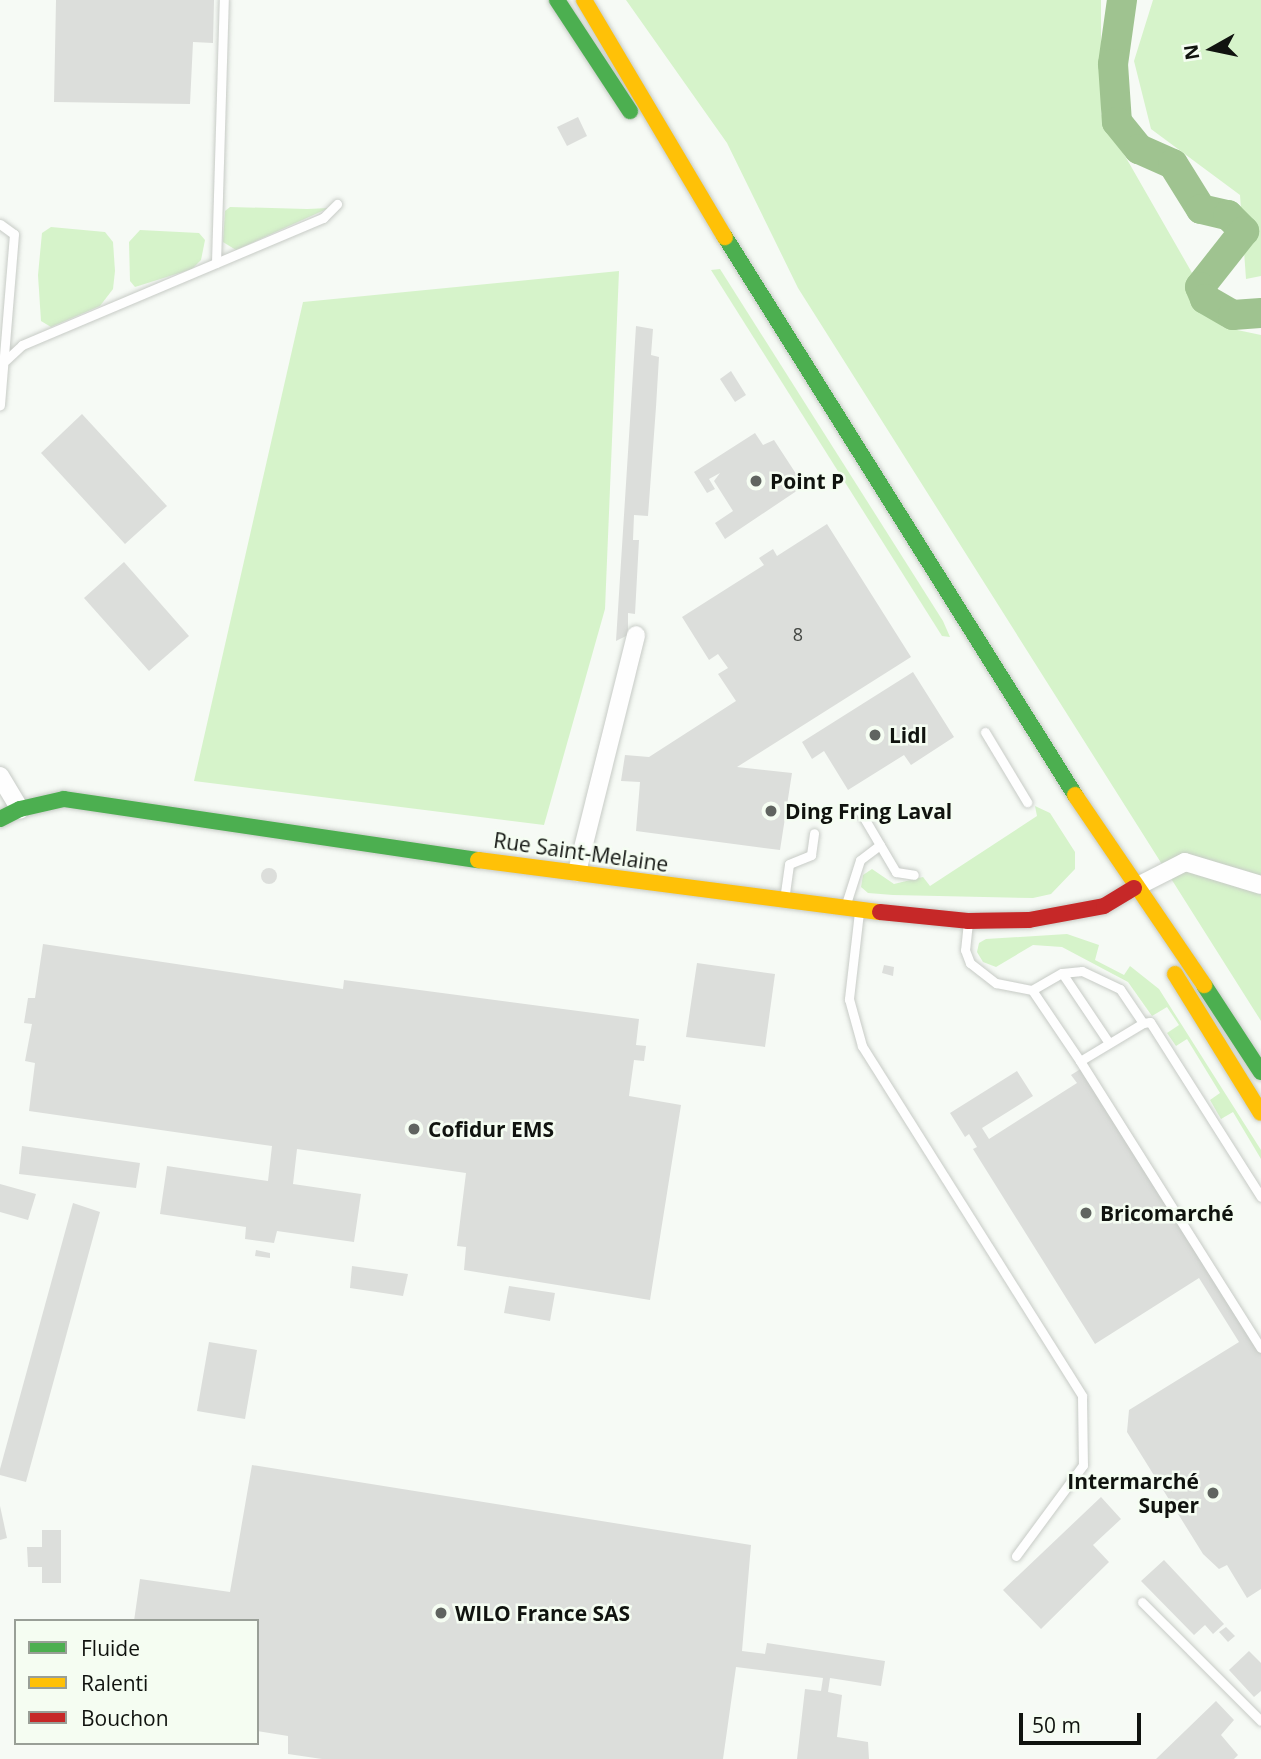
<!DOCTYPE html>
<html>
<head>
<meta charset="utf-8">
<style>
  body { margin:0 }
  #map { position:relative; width:1261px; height:1759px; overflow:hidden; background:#f6faf5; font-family:"Open Sans",sans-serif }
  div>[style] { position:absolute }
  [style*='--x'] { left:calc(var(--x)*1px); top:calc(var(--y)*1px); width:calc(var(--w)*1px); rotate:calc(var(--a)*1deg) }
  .green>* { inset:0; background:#d6f3ca }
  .river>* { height:30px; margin:-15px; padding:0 15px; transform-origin:15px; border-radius:15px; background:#9fc390 }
  .building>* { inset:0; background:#dcdedb }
  .round { border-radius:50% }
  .roads { filter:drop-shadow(0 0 2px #c7cbc6) drop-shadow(0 0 2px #c7cbc6) }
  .lane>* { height:9px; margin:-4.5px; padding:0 4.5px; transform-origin:4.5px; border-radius:4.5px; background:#fefefe }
  .street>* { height:18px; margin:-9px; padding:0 9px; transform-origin:9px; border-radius:9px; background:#fefefe }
  .fast>* { height:16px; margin:-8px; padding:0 8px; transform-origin:8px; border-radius:8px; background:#4caf50 }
  .slow>* { height:16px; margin:-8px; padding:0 8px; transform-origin:8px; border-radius:8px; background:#ffc107 }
  .jam>* { height:16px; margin:-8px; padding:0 8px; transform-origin:8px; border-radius:8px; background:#c62828 }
  .dots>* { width:19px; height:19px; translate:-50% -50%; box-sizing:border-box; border:4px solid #f5fdf2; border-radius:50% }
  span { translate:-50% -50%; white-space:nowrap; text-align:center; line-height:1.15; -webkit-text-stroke:5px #f5fdf2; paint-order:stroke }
  .number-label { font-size:18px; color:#434642 }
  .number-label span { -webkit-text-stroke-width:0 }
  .poi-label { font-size:21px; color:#10130f; font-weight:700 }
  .left { translate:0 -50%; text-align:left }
  .right { translate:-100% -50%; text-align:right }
  .street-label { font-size:21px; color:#10130f }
  .legend { position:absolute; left:14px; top:1619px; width:245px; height:126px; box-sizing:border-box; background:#f5fdf2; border:2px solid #999f97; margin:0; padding:9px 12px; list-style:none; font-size:21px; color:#10130f }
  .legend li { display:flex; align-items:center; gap:14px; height:35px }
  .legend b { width:35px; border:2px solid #999f97 }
  .north { position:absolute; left:1177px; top:14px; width:70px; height:70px; -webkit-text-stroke:5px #f5fdf2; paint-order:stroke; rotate:261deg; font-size:19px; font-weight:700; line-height:28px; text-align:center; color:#10130f }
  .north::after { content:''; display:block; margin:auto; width:24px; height:32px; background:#10130f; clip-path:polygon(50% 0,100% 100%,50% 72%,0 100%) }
  .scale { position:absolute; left:1019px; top:1713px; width:122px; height:32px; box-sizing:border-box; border:4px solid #10130f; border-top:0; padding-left:9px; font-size:21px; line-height:24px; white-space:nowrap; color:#10130f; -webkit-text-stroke:5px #f5fdf2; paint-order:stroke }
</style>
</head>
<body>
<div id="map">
  <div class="green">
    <i style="clip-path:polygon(626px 0,1101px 0,1101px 114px,1223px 327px,1261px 335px,1261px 1021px,798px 288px,727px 143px)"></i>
    <i style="clip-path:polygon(1153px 0,1261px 0,1261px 276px,1246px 279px,1240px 195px,1151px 129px,1134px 61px)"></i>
    <i style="clip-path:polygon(230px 207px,307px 209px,329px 208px,236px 250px,223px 242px,225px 211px)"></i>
    <i style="clip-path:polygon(51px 227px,105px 232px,113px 242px,115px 271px,113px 289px,100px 306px,51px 327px,41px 321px,38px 275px,42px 233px)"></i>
    <i style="clip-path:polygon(140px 230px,199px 233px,205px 240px,201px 260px,192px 269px,135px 287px,130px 281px,129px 242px)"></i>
    <i style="clip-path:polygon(720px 269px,943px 621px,950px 637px,942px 636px,711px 270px)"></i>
    <i style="clip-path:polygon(619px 271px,605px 609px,544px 825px,194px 781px,303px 302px)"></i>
    <i style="clip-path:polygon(1035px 806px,1050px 813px,1075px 852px,1075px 869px,1051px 894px,1033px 898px,893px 895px,868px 893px,861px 887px,863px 875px,872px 869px,894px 884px,923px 877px,930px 886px,1037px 816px)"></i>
    <i style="clip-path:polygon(1067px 934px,1099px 945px,1095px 960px,1124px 975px,1130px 966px,1159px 989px,1261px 1150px,1261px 1159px,1233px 1112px,1221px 1119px,1210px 1100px,1220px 1093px,1187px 1039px,1176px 1046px,1167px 1033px,1179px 1025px,1167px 1007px,1152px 1016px,1128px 982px,1062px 947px,1033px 945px,996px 967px,983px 962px,977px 952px,979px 943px,986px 939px)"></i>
  </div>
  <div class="river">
    <i style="--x:1122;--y:0;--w:65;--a:98"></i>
    <i style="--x:1113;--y:64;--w:58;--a:86.1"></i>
    <i style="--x:1117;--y:122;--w:35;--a:51"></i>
    <i style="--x:1139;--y:149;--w:37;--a:24"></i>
    <i style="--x:1173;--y:164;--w:53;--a:58.1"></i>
    <i style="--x:1201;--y:209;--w:28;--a:13"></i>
    <i style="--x:1228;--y:215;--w:23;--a:45"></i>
    <i style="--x:1244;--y:231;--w:71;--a:128.2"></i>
    <i style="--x:1200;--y:287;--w:13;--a:67"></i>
    <i style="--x:1205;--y:299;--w:32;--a:30"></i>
    <i style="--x:1233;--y:315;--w:28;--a:-4"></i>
  </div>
  <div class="building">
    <i style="clip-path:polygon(56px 0,214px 0,213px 43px,193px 42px,190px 104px,54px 102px)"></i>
    <i style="clip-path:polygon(578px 117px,587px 136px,567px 146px,557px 127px)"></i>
    <i style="clip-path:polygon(636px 326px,653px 329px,651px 355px,659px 357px,656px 407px,648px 516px,634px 515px,633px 540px,639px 540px,635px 614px,628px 613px,628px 635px,616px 641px)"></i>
    <i style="clip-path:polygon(731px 371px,746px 395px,735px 402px,720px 379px)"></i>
    <i style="clip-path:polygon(82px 414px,167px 506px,125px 544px,41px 453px)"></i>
    <i style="clip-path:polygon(755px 433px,763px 445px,774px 440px,804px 486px,725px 539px,715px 523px,733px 511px,714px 481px,720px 473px,709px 479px,715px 489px,707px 493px,694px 472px)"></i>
    <i style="clip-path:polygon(827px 524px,911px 657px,737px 767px,792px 773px,780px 850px,636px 831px,640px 782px,621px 781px,625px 755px,649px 757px,736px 701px,718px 674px,728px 668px,718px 654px,709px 660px,682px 617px,764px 565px,759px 558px,773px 549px,777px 556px)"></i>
    <i style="clip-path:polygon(124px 562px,189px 636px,149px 671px,84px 598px)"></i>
    <i style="clip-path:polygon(913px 672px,954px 737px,911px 765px,904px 755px,848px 790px,824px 751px,812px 759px,802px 742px)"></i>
    <i class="round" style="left:261px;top:868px;width:16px;height:16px"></i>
    <i style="clip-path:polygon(43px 944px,343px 989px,344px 980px,639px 1019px,636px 1045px,646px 1046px,644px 1061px,634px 1060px,629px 1096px,681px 1105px,650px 1300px,464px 1270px,466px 1247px,457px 1246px,466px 1173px,297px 1149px,293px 1184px,361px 1194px,354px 1242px,277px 1231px,274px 1243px,245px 1239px,246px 1227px,160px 1214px,167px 1166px,268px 1181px,272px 1146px,29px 1111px,35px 1063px,25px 1061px,32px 1024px,24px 1023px,28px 998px,35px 998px)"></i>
    <i style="clip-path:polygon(697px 963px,775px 974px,765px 1047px,686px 1037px)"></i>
    <i style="clip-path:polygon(884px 965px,894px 967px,893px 976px,882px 973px)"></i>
    <i style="clip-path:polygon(1087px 1065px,1261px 1342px,1261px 1589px,1247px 1598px,1227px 1565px,1219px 1569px,1203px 1554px,1127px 1432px,1129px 1410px,1239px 1342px,1199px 1278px,1095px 1344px,973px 1149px,977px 1147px,969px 1134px,965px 1137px,950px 1113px,1017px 1071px,1033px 1096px,982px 1128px,989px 1139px,1077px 1083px,1071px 1075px)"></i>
    <i style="clip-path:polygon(22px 1146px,140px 1163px,136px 1188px,19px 1174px)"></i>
    <i style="clip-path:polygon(0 1184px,36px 1194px,28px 1220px,0 1212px)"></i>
    <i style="clip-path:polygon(73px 1203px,100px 1212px,26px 1482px,0 1475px,0 1469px)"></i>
    <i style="clip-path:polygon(256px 1250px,270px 1253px,270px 1258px,255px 1256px)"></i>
    <i style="clip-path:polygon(352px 1266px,408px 1274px,403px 1296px,350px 1288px)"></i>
    <i style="clip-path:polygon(509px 1286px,555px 1293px,550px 1321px,504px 1313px)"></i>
    <i style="clip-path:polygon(209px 1342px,257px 1350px,245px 1419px,197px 1411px)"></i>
    <i style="clip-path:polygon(252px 1465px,751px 1545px,742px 1651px,765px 1654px,767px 1643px,885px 1661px,881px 1686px,830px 1678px,828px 1692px,842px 1695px,837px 1737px,868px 1742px,869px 1759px,797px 1759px,805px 1689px,821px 1691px,823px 1678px,736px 1667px,723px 1759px,322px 1759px,288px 1754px,288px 1736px,257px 1731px,257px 1621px,134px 1621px,140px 1579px,230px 1592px)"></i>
    <i style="clip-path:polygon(1101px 1497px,1121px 1519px,1093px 1545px,1109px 1562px,1041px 1629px,1003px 1590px)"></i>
    <i style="clip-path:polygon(0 1506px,7px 1538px,0 1540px)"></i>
    <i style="clip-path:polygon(42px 1530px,61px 1530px,61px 1583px,42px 1583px,42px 1567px,28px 1567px,27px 1547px,42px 1547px)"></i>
    <i style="clip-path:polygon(1164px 1560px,1224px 1624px,1213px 1634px,1205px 1625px,1194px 1635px,1141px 1581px)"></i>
    <i style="clip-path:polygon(1226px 1627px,1235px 1636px,1228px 1642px,1219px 1632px)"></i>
    <i style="clip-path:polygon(1249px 1651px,1261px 1663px,1261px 1691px,1254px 1697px,1229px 1670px)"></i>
    <i style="clip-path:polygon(1216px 1701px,1234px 1720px,1221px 1735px,1238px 1755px,1234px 1759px,1156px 1759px)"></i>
  </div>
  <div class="roads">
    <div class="lane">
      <i style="--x:0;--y:224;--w:17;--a:36"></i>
      <i style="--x:14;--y:234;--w:172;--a:94.7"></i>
      <i style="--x:216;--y:263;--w:263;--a:-88.3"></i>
      <i style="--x:6;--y:360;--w:22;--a:-43"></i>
      <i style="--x:22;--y:345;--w:327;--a:-22.9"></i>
      <i style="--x:323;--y:218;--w:20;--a:-45"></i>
      <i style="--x:985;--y:732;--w:82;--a:59"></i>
      <i style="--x:860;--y:811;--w:71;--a:59.5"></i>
      <i style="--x:896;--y:872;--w:18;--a:9"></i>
      <i style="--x:784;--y:900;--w:36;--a:-82"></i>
      <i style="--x:789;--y:864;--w:24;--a:-22"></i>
      <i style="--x:811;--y:855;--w:22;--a:-82"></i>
      <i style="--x:845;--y:907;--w:49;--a:-72.3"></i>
      <i style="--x:860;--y:860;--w:25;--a:-37"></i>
      <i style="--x:859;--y:912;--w:88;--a:96.6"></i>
      <i style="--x:849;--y:999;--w:49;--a:74.5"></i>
      <i style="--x:862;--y:1046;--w:413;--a:57.8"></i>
      <i style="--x:1082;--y:1396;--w:69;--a:89.2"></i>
      <i style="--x:1083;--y:1465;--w:113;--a:126.4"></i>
      <i style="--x:968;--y:922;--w:28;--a:96"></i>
      <i style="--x:965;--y:950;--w:14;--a:69"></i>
      <i style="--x:970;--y:963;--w:33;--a:38"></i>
      <i style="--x:996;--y:983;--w:37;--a:11"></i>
      <i style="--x:1032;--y:990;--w:86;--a:55.9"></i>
      <i style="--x:1080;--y:1061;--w:74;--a:-31.1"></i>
      <i style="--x:1062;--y:973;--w:84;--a:56.1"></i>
      <i style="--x:1032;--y:990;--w:34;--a:-30"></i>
      <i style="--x:1062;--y:973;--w:20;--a:-6"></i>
      <i style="--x:1082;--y:971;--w:42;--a:25.3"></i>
      <i style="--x:1120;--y:989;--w:41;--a:55.9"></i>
      <i style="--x:1143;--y:1023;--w:7;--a:-8"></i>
      <i style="--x:1150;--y:1022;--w:207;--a:57.6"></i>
      <i style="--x:1080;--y:1061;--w:339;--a:57.8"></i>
      <i style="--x:1142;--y:1602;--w:168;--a:45"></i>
    </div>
    <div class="street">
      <i style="--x:0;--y:776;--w:39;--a:59"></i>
      <i style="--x:577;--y:872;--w:244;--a:-76"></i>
      <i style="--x:1134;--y:888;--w:57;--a:-27"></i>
      <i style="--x:1185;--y:862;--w:79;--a:16.8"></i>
    </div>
    <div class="fast">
      <i style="--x:557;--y:0;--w:133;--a:56.7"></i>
      <i style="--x:725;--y:237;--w:659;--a:57.9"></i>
      <i style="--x:0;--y:819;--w:22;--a:-27"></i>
      <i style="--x:20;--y:809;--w:45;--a:-12.8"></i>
      <i style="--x:64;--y:799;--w:418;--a:8.4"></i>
      <i style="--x:1204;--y:985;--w:104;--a:56.8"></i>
    </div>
    <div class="slow">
      <i style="--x:584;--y:0;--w:276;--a:59.3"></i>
      <i style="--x:1075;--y:795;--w:230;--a:55.8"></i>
      <i style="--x:478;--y:860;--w:405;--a:7.4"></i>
      <i style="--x:1175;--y:974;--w:163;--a:58.3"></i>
    </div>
    <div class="jam">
      <i style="--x:880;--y:912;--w:88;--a:5.8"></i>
      <i style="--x:968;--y:921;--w:61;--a:-0.9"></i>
      <i style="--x:1029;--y:920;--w:76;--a:-10.6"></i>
      <i style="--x:1104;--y:906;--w:35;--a:-31"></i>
    </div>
  </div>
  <div class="dots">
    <i style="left:756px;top:481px;background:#606460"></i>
    <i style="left:875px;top:735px;background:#606460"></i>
    <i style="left:771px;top:811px;background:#606460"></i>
    <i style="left:414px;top:1129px;background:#606460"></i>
    <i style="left:1086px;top:1213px;background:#606460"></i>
    <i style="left:1213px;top:1493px;background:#606460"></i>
    <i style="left:441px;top:1613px;background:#606460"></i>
  </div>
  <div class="number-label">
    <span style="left:798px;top:634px">8</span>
  </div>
  <div class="poi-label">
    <span class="left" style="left:770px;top:481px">Point P</span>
    <span class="left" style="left:889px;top:735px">Lidl</span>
    <span class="left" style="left:785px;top:811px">Ding Fring Laval</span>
    <span class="left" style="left:428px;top:1129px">Cofidur EMS</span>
    <span class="left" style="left:1100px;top:1213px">Bricomarché</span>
    <span class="right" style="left:1199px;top:1493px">Intermarché<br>Super</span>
    <span class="left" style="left:455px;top:1613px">WILO France SAS</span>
  </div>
  <div class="street-label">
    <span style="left:581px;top:852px;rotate:8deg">Rue Saint-Melaine</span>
  </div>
  <ul class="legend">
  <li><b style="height:9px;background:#4caf50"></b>Fluide</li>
  <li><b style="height:9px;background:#ffc107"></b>Ralenti</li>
  <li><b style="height:9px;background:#c62828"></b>Bouchon</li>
  </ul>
  <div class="north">N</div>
  <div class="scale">50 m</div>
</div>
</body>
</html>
